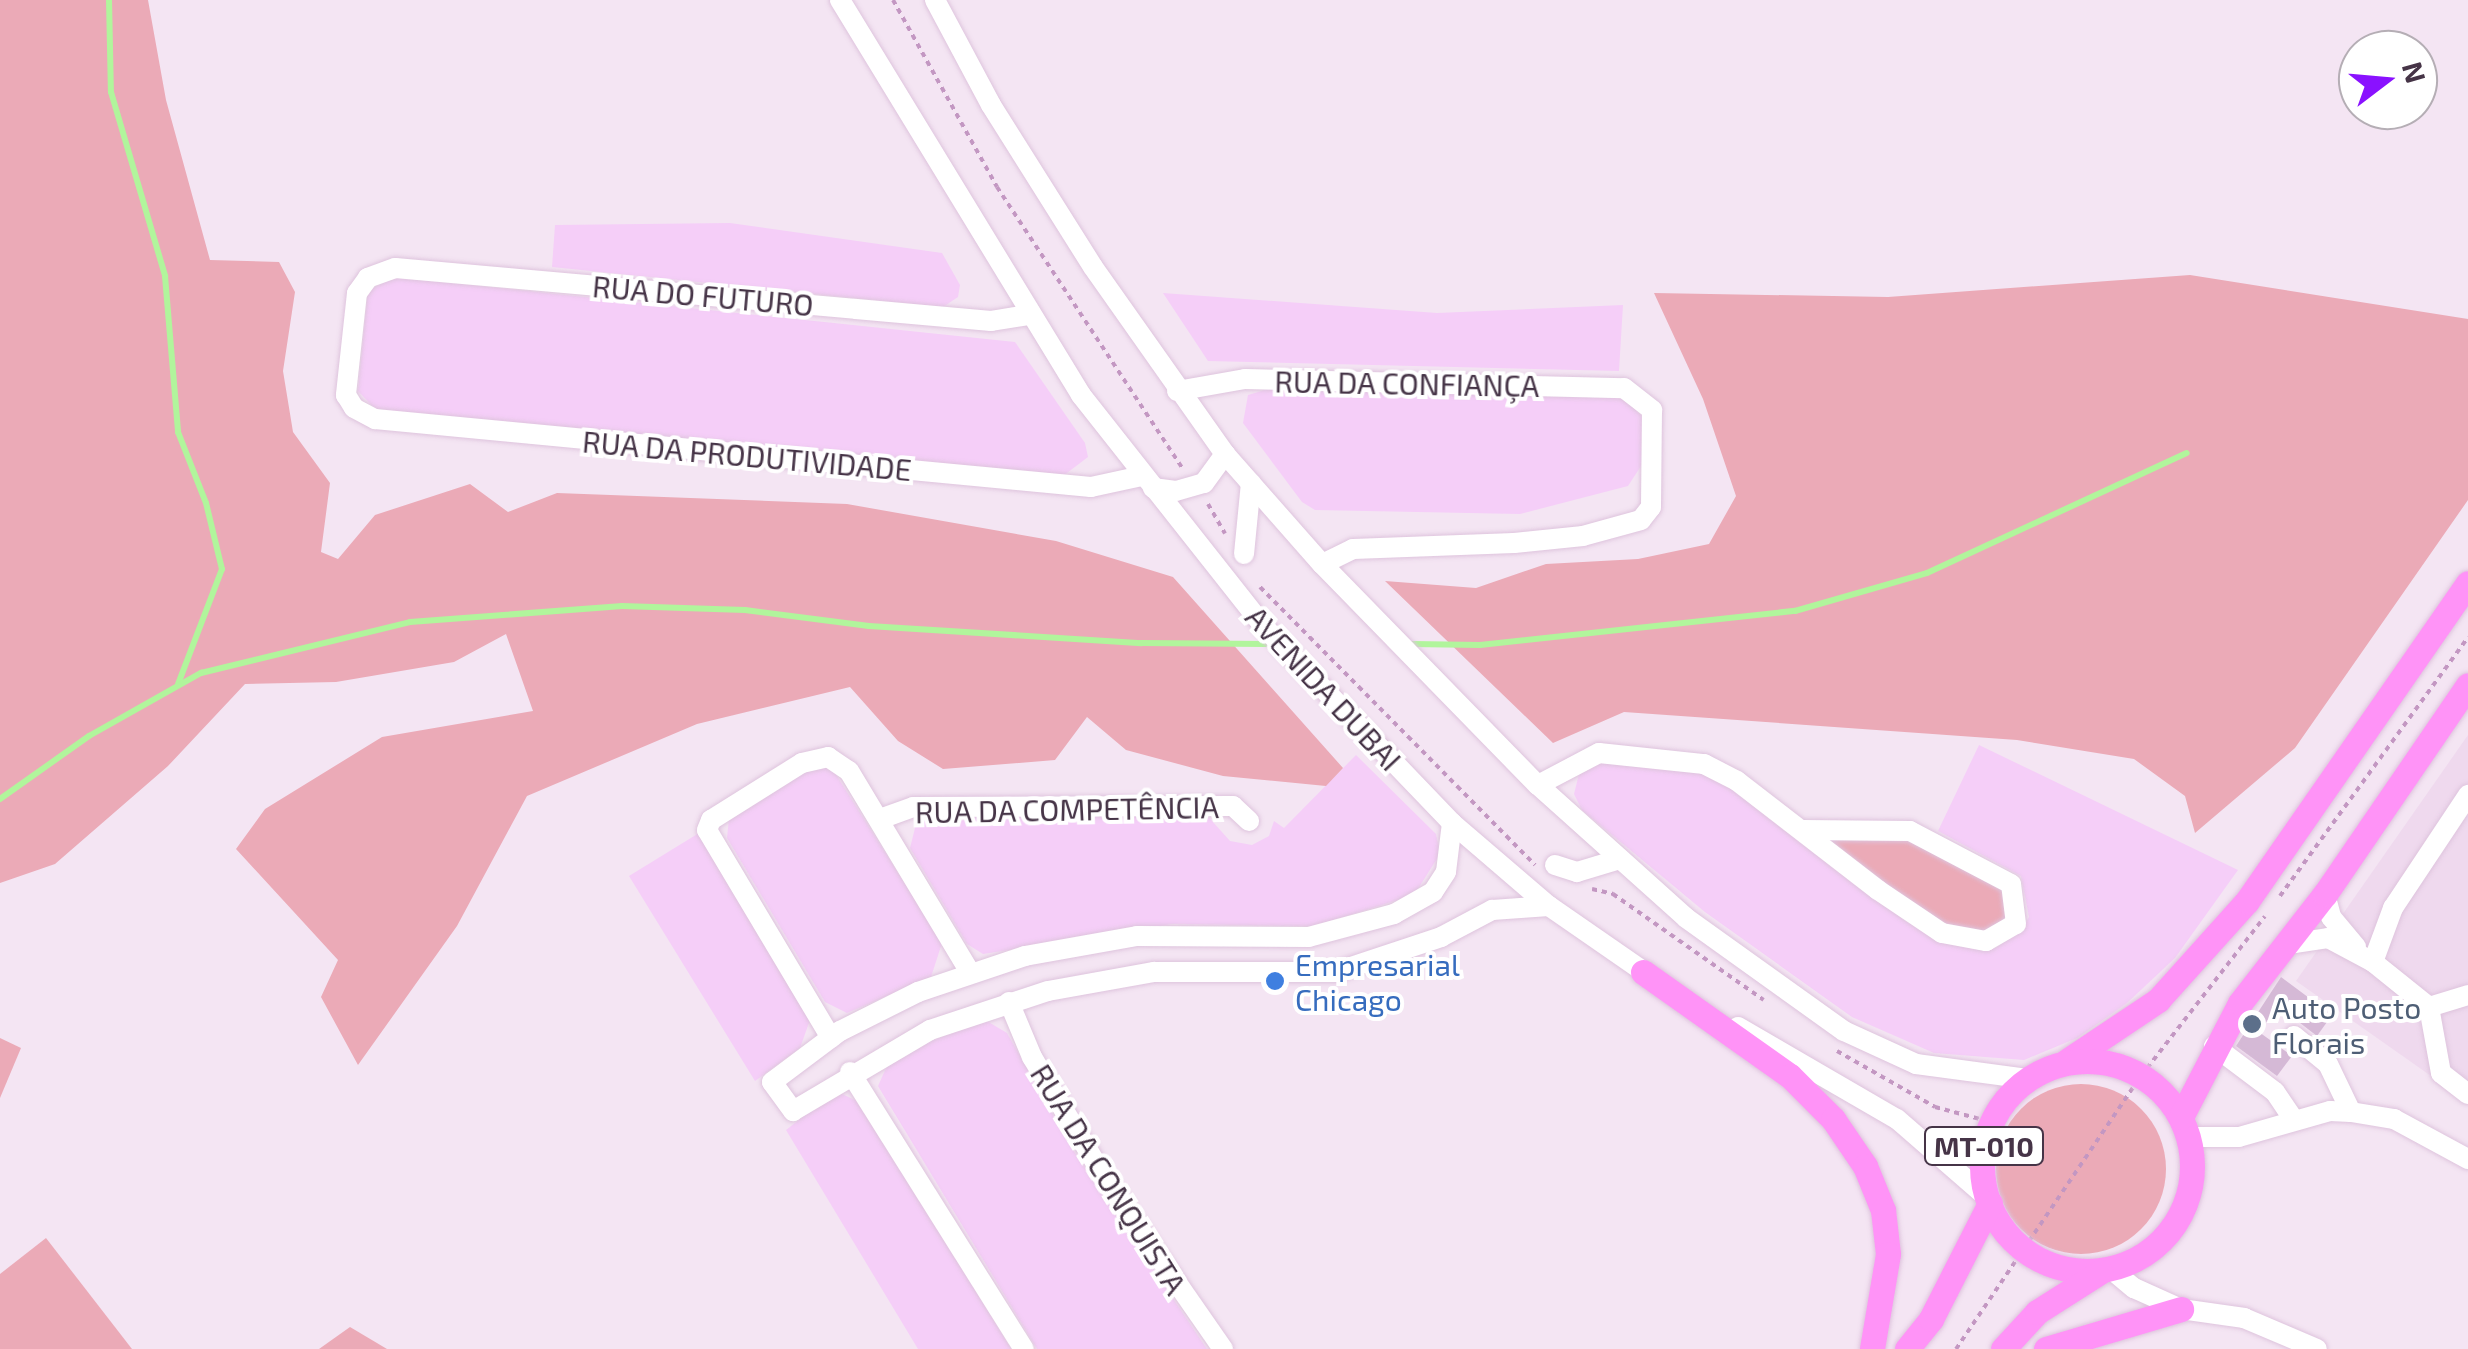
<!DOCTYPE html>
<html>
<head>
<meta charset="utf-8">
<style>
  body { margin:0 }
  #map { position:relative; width:2468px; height:1349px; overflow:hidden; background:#f4e5f3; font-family:"Exo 2",sans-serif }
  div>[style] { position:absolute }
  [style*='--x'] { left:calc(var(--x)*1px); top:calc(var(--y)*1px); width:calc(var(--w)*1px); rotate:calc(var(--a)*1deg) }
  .residential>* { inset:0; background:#efd9ee }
  .commercial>* { inset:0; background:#f5cef8 }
  .green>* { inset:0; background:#ebaab7 }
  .round { border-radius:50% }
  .stream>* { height:6px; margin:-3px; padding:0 3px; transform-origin:3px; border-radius:3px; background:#b1f59c }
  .building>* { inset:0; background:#d5b9d6 }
  .path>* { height:4px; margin-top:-2px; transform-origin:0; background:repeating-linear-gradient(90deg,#c397c2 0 5px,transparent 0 10px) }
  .roads { filter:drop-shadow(0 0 2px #dec4dd) drop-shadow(0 0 2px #dec4dd) }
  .minor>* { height:20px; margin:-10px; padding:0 10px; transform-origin:10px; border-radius:10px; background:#fff }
  .major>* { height:25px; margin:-12.5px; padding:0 12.5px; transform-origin:12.5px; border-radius:12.5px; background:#ff93f7 }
  .major>.ring { margin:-12.5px; padding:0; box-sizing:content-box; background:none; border:25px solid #ff93f7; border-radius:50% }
  .dots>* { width:28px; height:28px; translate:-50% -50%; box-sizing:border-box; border:5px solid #fff; border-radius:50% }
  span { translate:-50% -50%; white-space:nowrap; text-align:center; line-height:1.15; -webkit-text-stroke:8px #fff; paint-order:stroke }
  .shield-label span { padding:2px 8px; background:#fff; border:2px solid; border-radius:8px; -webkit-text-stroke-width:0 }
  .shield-label { font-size:28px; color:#463447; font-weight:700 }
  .street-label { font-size:30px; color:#463447 }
  .shop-label { font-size:30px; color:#366cbe }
  .left { translate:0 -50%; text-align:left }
  .service-label { font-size:30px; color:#4e5e75 }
  .north { position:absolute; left:2338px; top:30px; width:100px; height:100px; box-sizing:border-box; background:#fff; border:2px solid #b5aeb5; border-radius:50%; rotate:74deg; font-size:28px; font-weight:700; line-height:40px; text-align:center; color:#463447 }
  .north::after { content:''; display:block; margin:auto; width:35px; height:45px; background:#8a11ff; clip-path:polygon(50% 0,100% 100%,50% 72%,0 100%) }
</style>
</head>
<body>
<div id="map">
  <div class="residential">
    <i style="clip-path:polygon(2468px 735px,2468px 1102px,2296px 981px)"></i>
  </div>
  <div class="commercial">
    <i style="clip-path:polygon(730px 223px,942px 253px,960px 285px,958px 297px,943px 307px,552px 267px,555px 225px)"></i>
    <i style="clip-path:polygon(394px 277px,1015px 342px,1085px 443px,1088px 457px,1063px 476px,376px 410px,358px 391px,368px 291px)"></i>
    <i style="clip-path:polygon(1163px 293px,1437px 313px,1623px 305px,1619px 371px,1208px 361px)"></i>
    <i style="clip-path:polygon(1268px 389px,1625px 398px,1642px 417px,1643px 463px,1628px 486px,1520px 514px,1315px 510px,1302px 502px,1243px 423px,1248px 395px)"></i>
    <i style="clip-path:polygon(1979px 745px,2238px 870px,2175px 958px,2127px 1003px,2077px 1038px,2024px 1060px,1934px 1053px,1852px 1017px,1705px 912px,1582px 810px,1574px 794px,1579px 774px,1600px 762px,1701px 772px,1728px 785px,1905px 921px,1935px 937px,1994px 949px,2021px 931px,2029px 917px,2021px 876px,1938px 831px)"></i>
    <i style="clip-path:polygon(1356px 755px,1436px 834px,1440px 854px,1414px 895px,1314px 926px,1172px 924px,983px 954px,967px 944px,910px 848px,916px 824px,934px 816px,1204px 812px,1230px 841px,1252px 845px,1269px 836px,1274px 821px,1284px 828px)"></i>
    <i style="clip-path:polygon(830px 765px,942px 943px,931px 977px,847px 1013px,825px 1002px,727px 838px,729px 819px,804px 769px)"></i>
    <i style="clip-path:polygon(699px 833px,810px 1020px,800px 1048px,755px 1081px,629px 876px)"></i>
    <i style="clip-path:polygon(985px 1020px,1007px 1033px,1071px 1147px,1207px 1349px,1037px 1349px,878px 1086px,891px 1057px)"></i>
    <i style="clip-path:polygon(842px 1094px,861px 1103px,1011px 1349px,918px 1349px,786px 1130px,831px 1095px)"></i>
  </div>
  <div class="green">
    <i style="clip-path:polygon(0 0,148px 0,166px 100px,210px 260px,279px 262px,295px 292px,283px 371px,293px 432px,330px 483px,321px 552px,338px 559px,375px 515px,470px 484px,508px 512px,557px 493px,847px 504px,1056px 541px,1173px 577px,1343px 768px,1326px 786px,1223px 776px,1126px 750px,1087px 717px,1055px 760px,943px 769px,898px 741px,850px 687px,697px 724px,527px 796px,457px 926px,358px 1065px,321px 997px,338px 960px,236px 849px,265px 809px,382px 737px,533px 711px,506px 634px,454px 662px,336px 682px,245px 684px,168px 766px,55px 864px,0 883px)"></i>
    <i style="clip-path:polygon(2190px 275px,2468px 319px,2468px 500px,2295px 748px,2195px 833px,2185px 796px,2134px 759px,2017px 740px,1624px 712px,1553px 743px,1385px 581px,1476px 588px,1546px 564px,1638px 559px,1709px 544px,1736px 496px,1703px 399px,1654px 293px,1888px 297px)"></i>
    <i style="clip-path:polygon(1827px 840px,1913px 840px,2007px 889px,2010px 922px,1979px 937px,1931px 921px)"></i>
    <i style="clip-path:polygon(0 1038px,21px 1048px,0 1098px)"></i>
    <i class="round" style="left:1996px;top:1084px;width:170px;height:170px"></i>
    <i style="clip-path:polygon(46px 1238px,132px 1349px,0 1349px,0 1274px)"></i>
    <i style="clip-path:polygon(350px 1327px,387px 1349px,319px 1349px)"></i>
  </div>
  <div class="stream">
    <i style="--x:109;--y:0;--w:92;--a:88.8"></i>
    <i style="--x:111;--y:92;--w:192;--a:73.6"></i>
    <i style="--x:165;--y:276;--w:157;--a:85.2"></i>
    <i style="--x:178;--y:432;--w:76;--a:68.5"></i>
    <i style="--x:206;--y:503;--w:68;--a:76.4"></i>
    <i style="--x:222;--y:569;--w:123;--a:110.9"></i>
    <i style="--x:1412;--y:644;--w:68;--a:0.8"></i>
    <i style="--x:1480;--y:645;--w:317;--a:-6.2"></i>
    <i style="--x:1795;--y:611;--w:137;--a:-16.1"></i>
    <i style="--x:1927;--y:573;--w:286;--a:-24.8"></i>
    <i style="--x:0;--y:799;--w:109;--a:-35.3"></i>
    <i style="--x:89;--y:736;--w:129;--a:-29.4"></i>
    <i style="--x:201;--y:673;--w:215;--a:-13.7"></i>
    <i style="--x:410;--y:622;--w:213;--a:-4.3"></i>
    <i style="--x:622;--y:606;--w:123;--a:1.9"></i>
    <i style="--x:745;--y:610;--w:125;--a:7.4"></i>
    <i style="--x:869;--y:626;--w:273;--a:3.6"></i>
    <i style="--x:1141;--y:643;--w:125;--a:0.5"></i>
  </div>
  <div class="building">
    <i style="clip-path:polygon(2281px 977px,2332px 1015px,2317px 1036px,2278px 1006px,2259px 1032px,2292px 1056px,2277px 1076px,2236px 1046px)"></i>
  </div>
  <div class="path">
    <i style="--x:893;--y:0;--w:214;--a:60.9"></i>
    <i style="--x:997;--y:187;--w:336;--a:56.6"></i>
    <i style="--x:1208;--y:504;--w:34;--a:60"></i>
    <i style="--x:1260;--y:587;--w:391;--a:45.3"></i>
    <i style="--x:1592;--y:889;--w:22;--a:13"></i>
    <i style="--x:1613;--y:894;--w:184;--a:35.1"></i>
    <i style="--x:2280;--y:896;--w:320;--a:-54"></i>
    <i style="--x:1837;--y:1051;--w:113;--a:29.7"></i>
    <i style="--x:1935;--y:1107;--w:58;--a:15"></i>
    <i style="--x:1956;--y:1349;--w:330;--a:-55.9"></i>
    <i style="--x:2141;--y:1076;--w:202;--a:-52.2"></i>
  </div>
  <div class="roads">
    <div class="minor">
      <i style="--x:840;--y:0;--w:463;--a:58.6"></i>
      <i style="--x:1081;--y:395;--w:298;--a:51.7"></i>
      <i style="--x:1266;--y:629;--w:269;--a:46.2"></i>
      <i style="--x:1452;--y:823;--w:128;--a:40.6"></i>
      <i style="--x:1549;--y:906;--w:130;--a:34.7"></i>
      <i style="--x:935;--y:0;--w:119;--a:61.9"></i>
      <i style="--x:991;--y:105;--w:191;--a:57.8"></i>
      <i style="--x:1093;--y:267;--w:229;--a:54.8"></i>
      <i style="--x:1225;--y:454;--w:147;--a:48.6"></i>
      <i style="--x:1322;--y:564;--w:309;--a:45.7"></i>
      <i style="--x:1538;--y:785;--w:199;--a:41.9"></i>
      <i style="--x:1686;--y:918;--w:194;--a:35.6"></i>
      <i style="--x:1844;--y:1031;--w:79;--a:24.6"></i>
      <i style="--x:1916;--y:1064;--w:114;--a:7.6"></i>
      <i style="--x:1028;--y:315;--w:37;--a:171"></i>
      <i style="--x:991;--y:321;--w:598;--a:-174.92"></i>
      <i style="--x:395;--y:268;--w:29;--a:160"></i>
      <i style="--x:368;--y:278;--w:19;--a:126"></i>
      <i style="--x:357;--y:293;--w:103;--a:96.2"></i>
      <i style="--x:346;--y:395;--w:15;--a:58"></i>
      <i style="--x:354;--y:408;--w:24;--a:28"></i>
      <i style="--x:375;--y:419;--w:719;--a:5.43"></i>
      <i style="--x:1091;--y:487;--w:52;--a:-12.2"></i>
      <i style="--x:1177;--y:391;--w:69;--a:-10"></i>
      <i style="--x:1245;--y:379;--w:379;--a:1.4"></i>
      <i style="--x:1624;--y:388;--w:36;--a:38"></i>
      <i style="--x:1652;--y:410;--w:97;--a:90.6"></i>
      <i style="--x:1651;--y:507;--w:16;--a:128"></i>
      <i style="--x:1641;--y:520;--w:60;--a:164.6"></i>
      <i style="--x:1583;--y:536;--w:69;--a:174.2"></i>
      <i style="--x:1514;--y:543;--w:161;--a:177.9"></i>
      <i style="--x:1353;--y:549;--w:34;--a:154"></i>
      <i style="--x:1153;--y:488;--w:23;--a:7"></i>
      <i style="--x:1176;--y:491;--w:29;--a:-16"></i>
      <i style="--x:1204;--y:483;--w:36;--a:-54"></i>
      <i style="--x:1244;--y:554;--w:71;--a:-84.4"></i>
      <i style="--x:1538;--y:785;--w:69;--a:-27.7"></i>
      <i style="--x:1599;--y:753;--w:106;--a:6"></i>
      <i style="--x:1704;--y:764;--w:37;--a:27"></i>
      <i style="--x:1737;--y:781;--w:178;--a:37.7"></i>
      <i style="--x:1878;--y:890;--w:77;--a:33.9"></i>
      <i style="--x:1942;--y:933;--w:45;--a:10.3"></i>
      <i style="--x:1986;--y:941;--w:34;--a:-30"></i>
      <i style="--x:2016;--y:924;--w:40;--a:-97.1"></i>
      <i style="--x:2011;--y:884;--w:114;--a:-152.3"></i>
      <i style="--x:1910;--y:831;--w:108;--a:-179.5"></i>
      <i style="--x:880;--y:819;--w:35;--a:-20"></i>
      <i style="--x:913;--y:807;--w:320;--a:-0.2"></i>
      <i style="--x:1233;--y:806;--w:22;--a:43"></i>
      <i style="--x:1452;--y:823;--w:49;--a:97"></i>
      <i style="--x:1446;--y:872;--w:24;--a:123"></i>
      <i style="--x:1433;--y:892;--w:45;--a:150.6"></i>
      <i style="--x:1394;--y:914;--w:88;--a:164.9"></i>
      <i style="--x:1309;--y:937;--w:172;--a:-179.7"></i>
      <i style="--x:1137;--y:936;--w:114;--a:169.9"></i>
      <i style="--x:1025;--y:956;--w:113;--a:161.4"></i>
      <i style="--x:918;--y:992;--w:87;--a:153.4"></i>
      <i style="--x:840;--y:1031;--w:85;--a:143.1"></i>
      <i style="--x:772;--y:1082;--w:36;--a:54"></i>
      <i style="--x:793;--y:1111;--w:159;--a:-30.6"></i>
      <i style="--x:930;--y:1030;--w:124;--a:-18.3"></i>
      <i style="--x:1048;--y:991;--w:108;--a:-10.2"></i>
      <i style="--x:1154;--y:972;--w:182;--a:0"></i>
      <i style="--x:1336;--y:972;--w:111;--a:-18.4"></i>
      <i style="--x:1441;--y:937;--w:58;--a:-27.9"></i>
      <i style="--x:1492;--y:910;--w:57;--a:-4"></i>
      <i style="--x:1555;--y:865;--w:23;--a:18"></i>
      <i style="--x:1577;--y:872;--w:45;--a:-16.8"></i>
      <i style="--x:2325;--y:894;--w:24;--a:75"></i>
      <i style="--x:2331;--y:917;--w:39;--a:50"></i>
      <i style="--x:2288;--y:944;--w:40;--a:-8.5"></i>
      <i style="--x:2328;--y:938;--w:51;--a:28.1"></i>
      <i style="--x:2373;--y:962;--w:72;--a:38.8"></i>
      <i style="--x:2429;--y:1007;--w:41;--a:-17.1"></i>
      <i style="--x:2373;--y:962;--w:58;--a:-69.7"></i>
      <i style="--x:2393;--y:908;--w:136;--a:-56.4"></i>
      <i style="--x:1009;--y:1002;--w:60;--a:67.3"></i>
      <i style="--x:1032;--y:1057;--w:149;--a:59"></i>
      <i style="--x:1109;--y:1185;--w:200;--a:55.2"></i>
      <i style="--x:2429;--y:1007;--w:67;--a:79.7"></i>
      <i style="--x:2441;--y:1073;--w:34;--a:38"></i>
      <i style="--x:1738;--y:1027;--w:184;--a:30.1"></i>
      <i style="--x:1897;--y:1119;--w:122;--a:41"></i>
      <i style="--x:2294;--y:1036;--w:44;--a:39.5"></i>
      <i style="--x:2328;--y:1064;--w:53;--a:64.4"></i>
      <i style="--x:831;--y:1038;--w:242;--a:-120.8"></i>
      <i style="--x:707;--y:830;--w:11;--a:-68"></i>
      <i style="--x:711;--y:820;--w:107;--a:-32.1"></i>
      <i style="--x:802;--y:763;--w:27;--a:-13"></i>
      <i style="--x:828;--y:757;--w:25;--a:34"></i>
      <i style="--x:849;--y:771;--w:235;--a:59"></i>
      <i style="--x:2214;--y:1046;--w:76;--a:37"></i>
      <i style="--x:2275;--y:1092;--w:34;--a:56"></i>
      <i style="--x:850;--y:1072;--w:327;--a:57.9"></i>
      <i style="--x:2188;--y:1137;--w:51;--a:0"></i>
      <i style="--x:2239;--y:1137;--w:95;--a:-15.9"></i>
      <i style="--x:2330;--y:1111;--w:21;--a:3"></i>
      <i style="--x:2351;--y:1112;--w:44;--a:9.2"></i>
      <i style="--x:2394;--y:1119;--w:84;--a:28.4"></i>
      <i style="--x:2111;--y:1269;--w:30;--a:40"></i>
      <i style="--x:2134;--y:1288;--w:51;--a:24.1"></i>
      <i style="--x:2181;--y:1309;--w:64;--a:8.1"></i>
      <i style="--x:2244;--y:1318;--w:79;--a:23"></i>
    </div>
    <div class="major">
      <i style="--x:1643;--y:972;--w:180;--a:35.3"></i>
      <i style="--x:1790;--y:1076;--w:61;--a:45"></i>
      <i style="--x:1833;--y:1119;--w:57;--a:55.8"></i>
      <i style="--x:1865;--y:1166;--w:48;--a:67.8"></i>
      <i style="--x:1883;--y:1210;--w:44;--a:83.5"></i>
      <i style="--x:1888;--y:1254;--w:96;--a:99.6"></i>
      <i style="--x:2067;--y:1061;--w:110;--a:-33.8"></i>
      <i style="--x:2158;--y:1000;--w:133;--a:-48"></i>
      <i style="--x:2247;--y:901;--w:387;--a:-55.2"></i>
      <i class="ring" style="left:1982px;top:1061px;width:185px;height:185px"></i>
      <i style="--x:2181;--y:1117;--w:128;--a:-62.6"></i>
      <i style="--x:2240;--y:1003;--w:138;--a:-52.1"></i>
      <i style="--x:2325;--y:894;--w:253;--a:-55.6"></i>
      <i style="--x:1907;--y:1349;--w:38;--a:-51"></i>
      <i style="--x:1931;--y:1319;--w:130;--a:-63"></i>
      <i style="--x:2003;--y:1349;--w:50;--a:-47.4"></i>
      <i style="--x:2037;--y:1312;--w:75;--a:-32.4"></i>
      <i style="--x:2046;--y:1349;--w:141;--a:-16.5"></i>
    </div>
  </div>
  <div class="dots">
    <i style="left:1275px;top:981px;background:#3f7fe0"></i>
    <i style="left:2252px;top:1024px;background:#5c6f8a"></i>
  </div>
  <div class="shield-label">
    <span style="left:1984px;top:1146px">MT-010</span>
  </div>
  <div class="street-label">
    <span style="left:703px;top:295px;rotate:5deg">RUA DO FUTURO</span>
    <span style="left:1407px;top:383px;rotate:1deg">RUA DA CONFIANÇA</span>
    <span style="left:747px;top:455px;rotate:5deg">RUA DA PRODUTIVIDADE</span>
    <span style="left:1324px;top:688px;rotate:47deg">AVENIDA DUBAI</span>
    <span style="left:1067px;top:809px;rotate:-1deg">RUA DA COMPETÊNCIA</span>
    <span style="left:1109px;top:1179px;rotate:58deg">RUA DA CONQUISTA</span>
  </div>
  <div class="shop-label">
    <span class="left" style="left:1295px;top:981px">Empresarial<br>Chicago</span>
  </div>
  <div class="service-label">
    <span class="left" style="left:2272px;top:1024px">Auto Posto<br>Florais</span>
  </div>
  <div class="north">N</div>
</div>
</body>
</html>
